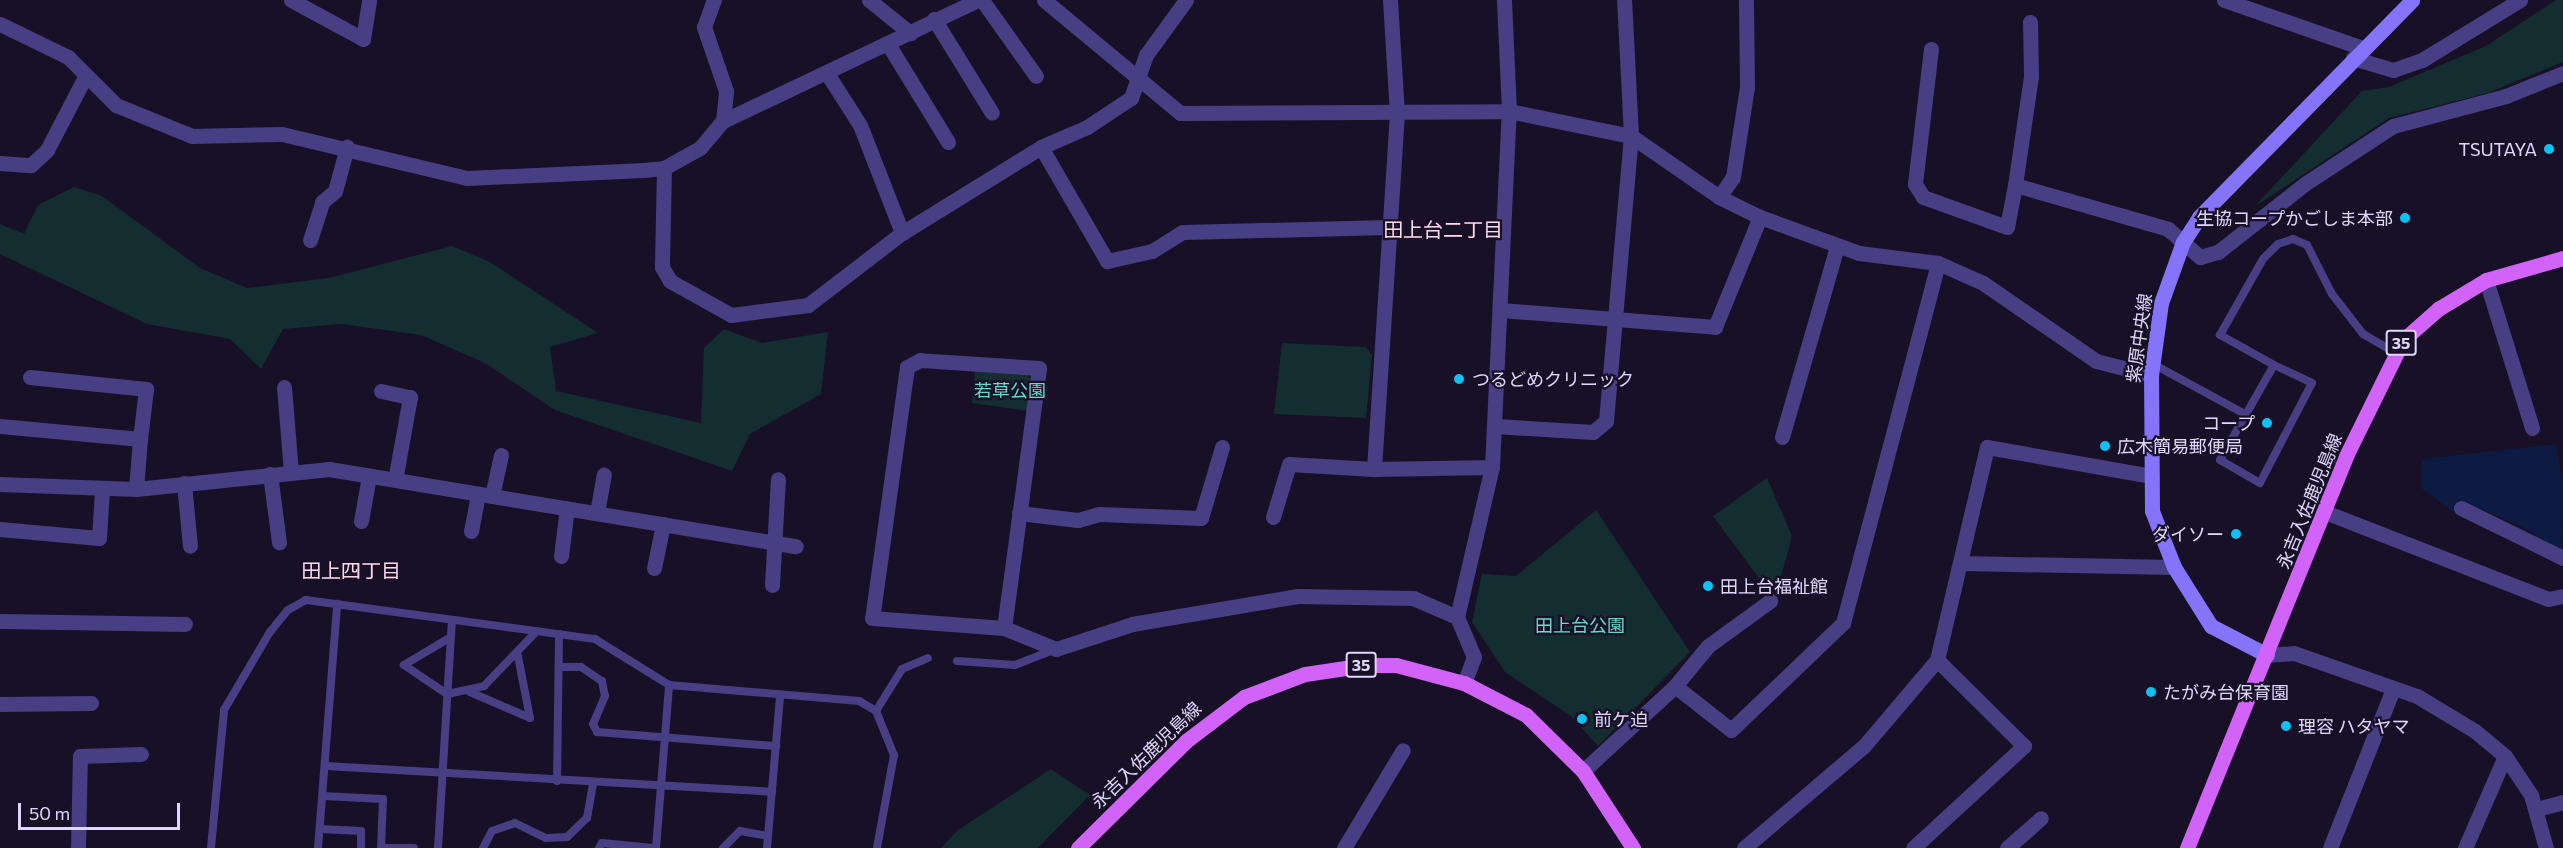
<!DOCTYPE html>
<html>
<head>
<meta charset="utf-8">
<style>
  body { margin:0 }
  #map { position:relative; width:2563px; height:848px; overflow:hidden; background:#171026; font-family:Commissioner,"Noto Sans JP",sans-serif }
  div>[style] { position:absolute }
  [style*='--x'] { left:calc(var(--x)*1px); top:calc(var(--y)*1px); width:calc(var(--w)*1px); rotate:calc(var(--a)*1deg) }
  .green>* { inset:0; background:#142d30 }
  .water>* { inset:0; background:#0d1a42 }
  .lane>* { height:8px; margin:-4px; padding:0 4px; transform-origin:4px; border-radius:4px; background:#483e83 }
  .street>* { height:15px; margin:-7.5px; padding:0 7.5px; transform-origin:7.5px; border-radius:7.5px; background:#483e83 }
  .secondary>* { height:15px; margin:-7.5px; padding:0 7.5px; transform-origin:7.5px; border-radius:7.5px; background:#8573f9 }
  .primary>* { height:15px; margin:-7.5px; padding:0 7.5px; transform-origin:7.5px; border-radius:7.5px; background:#d163f8 }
  .dots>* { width:16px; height:16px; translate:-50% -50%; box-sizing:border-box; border:3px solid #171026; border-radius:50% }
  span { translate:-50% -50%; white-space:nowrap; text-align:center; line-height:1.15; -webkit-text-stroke:4.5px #171026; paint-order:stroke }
  .shield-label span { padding:2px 4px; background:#171026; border:2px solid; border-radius:4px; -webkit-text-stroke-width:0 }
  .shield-label { font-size:16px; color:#e0d7fd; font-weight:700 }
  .poi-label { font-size:18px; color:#e0d7fd }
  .right { translate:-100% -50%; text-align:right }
  .left { translate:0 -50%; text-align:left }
  .street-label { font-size:18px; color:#e0d7fd }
  .park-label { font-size:18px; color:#66dbcb }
  .neighbourhood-label { font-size:20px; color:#fdd9ec }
  .scale { position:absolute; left:18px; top:803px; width:162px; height:27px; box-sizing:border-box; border:3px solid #e0d7fd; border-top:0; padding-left:8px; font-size:18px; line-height:21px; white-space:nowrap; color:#e0d7fd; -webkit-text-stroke:4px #171026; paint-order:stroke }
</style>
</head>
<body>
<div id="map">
  <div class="green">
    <i style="clip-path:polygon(2556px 0,2563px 0,2563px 62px,2488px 93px,2389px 118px,2254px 207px,2362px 91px,2389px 87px,2486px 46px)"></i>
    <i style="clip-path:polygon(74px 187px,102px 196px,200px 268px,247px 288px,329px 278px,452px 246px,490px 262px,598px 333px,550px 347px,556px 391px,701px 423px,704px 348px,724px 329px,762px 343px,828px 332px,821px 394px,750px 434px,732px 471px,555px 410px,485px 363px,421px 335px,342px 324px,283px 329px,261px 369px,230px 339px,147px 324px,0 254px,0 224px,24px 234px,38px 205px)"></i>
    <i style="clip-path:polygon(1282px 343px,1366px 347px,1372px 355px,1366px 418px,1274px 414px)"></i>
    <i style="clip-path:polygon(975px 371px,1026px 373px,1032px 380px,1028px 411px,972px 403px)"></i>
    <i style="clip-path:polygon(1767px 478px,1792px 536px,1778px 588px,1761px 581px,1713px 516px)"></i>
    <i style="clip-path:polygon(1596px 510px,1690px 652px,1598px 746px,1571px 716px,1505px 672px,1472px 622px,1482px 574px,1516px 576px)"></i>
    <i style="clip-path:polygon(1051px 769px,1090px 795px,1038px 848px,941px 848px,958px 830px)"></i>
  </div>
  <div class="water">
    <i style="clip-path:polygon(2556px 444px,2563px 486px,2562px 551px,2523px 527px,2459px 500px,2453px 512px,2421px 488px,2422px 459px)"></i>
  </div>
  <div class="lane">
    <i style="--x:2153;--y:364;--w:102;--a:28.6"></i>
    <i style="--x:2274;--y:365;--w:62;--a:-150.9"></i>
    <i style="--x:2220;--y:335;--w:87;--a:-60.5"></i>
    <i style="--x:2263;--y:259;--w:21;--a:-45"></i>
    <i style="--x:2278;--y:244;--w:16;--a:-18"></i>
    <i style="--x:2293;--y:239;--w:15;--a:23"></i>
    <i style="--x:2307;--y:245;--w:55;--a:63"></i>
    <i style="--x:2332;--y:294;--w:51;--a:52.2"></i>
    <i style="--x:2363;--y:334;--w:38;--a:30"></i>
    <i style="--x:2274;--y:365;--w:42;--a:25.3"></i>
    <i style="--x:2312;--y:383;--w:113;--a:117.5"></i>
    <i style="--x:2260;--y:483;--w:46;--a:-150.1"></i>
    <i style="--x:2220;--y:460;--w:109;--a:-60.4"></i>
    <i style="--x:451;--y:637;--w:55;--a:149.2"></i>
    <i style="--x:404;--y:665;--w:52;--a:34"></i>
    <i style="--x:447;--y:694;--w:38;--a:-12"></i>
    <i style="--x:484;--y:686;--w:76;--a:-46.1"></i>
    <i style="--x:957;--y:661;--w:58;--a:3.9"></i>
    <i style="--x:1015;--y:665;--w:44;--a:-21.3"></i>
    <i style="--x:559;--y:667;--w:22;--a:0"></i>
    <i style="--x:581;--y:667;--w:25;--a:34"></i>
    <i style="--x:602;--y:681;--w:15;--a:79"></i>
    <i style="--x:605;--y:696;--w:30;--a:113"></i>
    <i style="--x:593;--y:724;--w:9;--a:63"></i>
    <i style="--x:597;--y:732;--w:180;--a:4.5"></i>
    <i style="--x:470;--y:692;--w:65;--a:23.4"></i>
    <i style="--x:530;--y:718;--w:63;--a:-101"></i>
    <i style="--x:876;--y:711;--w:49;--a:-58.2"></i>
    <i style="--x:902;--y:669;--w:28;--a:-23"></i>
    <i style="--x:326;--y:766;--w:447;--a:3.3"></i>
    <i style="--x:557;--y:781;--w:147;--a:-89.2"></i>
    <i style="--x:323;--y:796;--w:60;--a:2.9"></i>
    <i style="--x:383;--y:799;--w:49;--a:92.3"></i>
    <i style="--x:381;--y:848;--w:33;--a:0"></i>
    <i style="--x:320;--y:829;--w:41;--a:2.8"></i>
    <i style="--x:361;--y:831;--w:17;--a:90"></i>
    <i style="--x:211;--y:848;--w:139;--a:-84.6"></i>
    <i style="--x:224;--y:710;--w:91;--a:-59.5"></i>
    <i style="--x:270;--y:632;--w:28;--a:-51"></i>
    <i style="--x:288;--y:610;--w:21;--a:-29"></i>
    <i style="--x:306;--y:600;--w:292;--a:7.7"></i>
    <i style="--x:595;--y:639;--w:87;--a:31.9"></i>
    <i style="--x:669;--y:685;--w:191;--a:4.8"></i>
    <i style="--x:859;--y:701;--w:20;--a:30"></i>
    <i style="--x:876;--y:711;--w:48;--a:67.8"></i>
    <i style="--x:894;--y:755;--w:95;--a:100.4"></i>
    <i style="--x:318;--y:848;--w:245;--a:-85.5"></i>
    <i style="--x:438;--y:848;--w:228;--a:-86.5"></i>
    <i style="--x:483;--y:848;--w:19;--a:-62"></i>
    <i style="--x:492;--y:831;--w:24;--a:-19"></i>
    <i style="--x:515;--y:823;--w:34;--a:26"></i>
    <i style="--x:546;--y:838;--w:21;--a:-3"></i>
    <i style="--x:567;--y:837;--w:28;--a:-44"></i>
    <i style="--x:587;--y:818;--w:36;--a:-80"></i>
    <i style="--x:599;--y:848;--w:6;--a:-59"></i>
    <i style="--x:602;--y:843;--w:51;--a:5.6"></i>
    <i style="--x:656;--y:848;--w:164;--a:-85.4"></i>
    <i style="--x:723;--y:848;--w:24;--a:-45"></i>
    <i style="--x:740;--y:831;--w:28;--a:10"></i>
    <i style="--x:767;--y:848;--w:153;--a:-85.1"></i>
  </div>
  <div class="street">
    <i style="--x:291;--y:0;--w:82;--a:28.4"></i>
    <i style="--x:363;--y:39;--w:39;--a:-81"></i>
    <i style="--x:869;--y:0;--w:53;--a:38.8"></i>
    <i style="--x:982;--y:0;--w:93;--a:54.6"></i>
    <i style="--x:1044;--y:0;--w:177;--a:39.7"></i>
    <i style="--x:1180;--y:113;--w:329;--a:-0.3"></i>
    <i style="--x:1509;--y:111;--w:125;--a:11.6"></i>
    <i style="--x:1631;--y:136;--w:107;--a:34.7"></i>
    <i style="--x:1719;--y:197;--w:46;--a:26"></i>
    <i style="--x:1760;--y:217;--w:105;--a:20"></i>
    <i style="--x:1859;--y:253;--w:80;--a:7.2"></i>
    <i style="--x:1938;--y:263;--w:49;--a:24"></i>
    <i style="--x:1983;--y:283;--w:137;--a:34.6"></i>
    <i style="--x:2096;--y:361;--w:57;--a:14.3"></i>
    <i style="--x:1390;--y:0;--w:113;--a:86.5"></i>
    <i style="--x:1397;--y:113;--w:357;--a:93.7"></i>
    <i style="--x:1374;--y:469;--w:118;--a:-1"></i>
    <i style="--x:2224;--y:0;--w:147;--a:19.1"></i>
    <i style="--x:934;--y:19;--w:110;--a:58.3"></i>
    <i style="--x:0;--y:24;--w:76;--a:25.9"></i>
    <i style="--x:68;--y:57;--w:68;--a:45"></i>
    <i style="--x:116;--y:105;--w:82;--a:22.2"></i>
    <i style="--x:192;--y:136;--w:90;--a:-1.3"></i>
    <i style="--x:282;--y:134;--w:190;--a:13.4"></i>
    <i style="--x:467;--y:178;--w:177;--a:-2.6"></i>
    <i style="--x:644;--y:170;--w:20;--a:-6"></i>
    <i style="--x:664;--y:168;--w:41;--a:-29.1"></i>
    <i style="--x:700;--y:148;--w:35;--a:-50"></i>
    <i style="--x:723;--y:121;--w:30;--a:-84"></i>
    <i style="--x:726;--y:91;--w:68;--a:-109"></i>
    <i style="--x:704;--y:27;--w:29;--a:-70"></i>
    <i style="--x:888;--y:44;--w:115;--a:58.5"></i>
    <i style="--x:1931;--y:49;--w:136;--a:96.8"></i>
    <i style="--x:1915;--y:184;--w:15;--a:58"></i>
    <i style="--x:1923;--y:197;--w:89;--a:19.7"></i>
    <i style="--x:2007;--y:227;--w:43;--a:-79.2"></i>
    <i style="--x:2015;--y:185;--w:159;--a:16"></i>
    <i style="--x:2168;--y:229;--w:43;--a:41.2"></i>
    <i style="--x:2200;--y:257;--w:19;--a:-16"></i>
    <i style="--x:2218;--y:252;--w:112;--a:-38.1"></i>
    <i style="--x:2306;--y:183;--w:104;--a:-33.2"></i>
    <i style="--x:2393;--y:126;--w:117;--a:-14.9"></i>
    <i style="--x:2506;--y:96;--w:61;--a:-22"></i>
    <i style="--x:2353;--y:58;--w:42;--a:16.7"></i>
    <i style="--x:2393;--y:70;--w:31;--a:-19"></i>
    <i style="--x:2422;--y:60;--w:115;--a:-31.5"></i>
    <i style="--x:828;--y:75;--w:59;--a:57.4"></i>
    <i style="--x:860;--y:125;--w:116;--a:68.7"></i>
    <i style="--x:723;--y:121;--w:282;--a:-25.4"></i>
    <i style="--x:1041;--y:147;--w:132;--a:59.9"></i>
    <i style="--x:1107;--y:261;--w:46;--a:-12.5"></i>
    <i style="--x:1152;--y:251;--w:36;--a:-32"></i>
    <i style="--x:1183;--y:232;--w:204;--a:-1.4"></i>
    <i style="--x:0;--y:163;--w:31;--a:4"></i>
    <i style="--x:31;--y:165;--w:22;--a:-43"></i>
    <i style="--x:47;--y:150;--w:80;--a:-62.5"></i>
    <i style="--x:664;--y:168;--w:99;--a:91.2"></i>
    <i style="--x:662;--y:267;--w:16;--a:60"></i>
    <i style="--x:670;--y:281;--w:70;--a:29.1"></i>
    <i style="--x:731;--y:315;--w:78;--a:-7.4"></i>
    <i style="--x:808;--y:305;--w:118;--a:-37.5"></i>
    <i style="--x:902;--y:233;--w:163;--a:-31.7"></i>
    <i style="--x:1041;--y:147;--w:50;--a:-23.5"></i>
    <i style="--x:1087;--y:127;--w:53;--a:-33.4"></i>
    <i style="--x:1131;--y:98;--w:46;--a:-70.8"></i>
    <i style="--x:1146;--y:55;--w:68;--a:-54"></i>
    <i style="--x:2015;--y:185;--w:109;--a:-81.6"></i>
    <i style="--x:2031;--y:77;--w:55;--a:-91"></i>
    <i style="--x:1719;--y:197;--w:24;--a:-55"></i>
    <i style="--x:1733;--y:177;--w:91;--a:-81.2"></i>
    <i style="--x:1747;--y:87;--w:87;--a:-90.7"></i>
    <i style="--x:310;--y:240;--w:40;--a:-72"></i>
    <i style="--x:322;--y:202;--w:17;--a:-40"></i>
    <i style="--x:335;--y:191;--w:46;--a:-74.7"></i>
    <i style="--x:2486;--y:280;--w:155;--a:72.7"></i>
    <i style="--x:1501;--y:310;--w:215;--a:4.5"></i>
    <i style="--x:1715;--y:327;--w:119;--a:-67.8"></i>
    <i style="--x:30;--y:377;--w:117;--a:5.9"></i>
    <i style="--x:146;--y:389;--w:50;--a:96.8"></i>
    <i style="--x:284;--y:387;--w:85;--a:85.3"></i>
    <i style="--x:381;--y:391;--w:30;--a:12"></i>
    <i style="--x:410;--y:397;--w:84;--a:100.2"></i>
    <i style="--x:0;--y:426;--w:141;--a:5.3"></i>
    <i style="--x:140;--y:439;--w:50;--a:94.6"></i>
    <i style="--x:1495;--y:426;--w:98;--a:3.5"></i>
    <i style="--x:1593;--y:432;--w:17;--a:-40"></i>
    <i style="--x:1606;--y:421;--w:286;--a:-85"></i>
    <i style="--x:1631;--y:136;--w:136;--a:-92.9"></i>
    <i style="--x:1782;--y:437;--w:198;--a:-73.9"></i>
    <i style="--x:270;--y:474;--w:69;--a:82.5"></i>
    <i style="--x:184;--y:483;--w:63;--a:84.6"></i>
    <i style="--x:0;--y:484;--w:136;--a:2.1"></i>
    <i style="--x:136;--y:489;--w:194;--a:-5.9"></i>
    <i style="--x:329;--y:469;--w:473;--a:9.4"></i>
    <i style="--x:492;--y:496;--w:42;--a:-77.6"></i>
    <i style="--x:2461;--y:508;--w:114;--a:26.1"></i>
    <i style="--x:2325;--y:512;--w:239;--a:21.3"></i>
    <i style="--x:2548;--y:599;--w:15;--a:-11"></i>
    <i style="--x:597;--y:513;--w:39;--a:-80"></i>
    <i style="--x:1019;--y:513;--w:59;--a:6.8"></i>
    <i style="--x:1078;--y:520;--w:22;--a:-16"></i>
    <i style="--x:1099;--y:514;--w:102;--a:2.2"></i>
    <i style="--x:1201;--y:518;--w:74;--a:-73.5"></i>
    <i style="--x:1273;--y:517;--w:55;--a:-73.2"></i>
    <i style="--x:1289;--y:464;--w:85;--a:3.4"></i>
    <i style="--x:361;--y:521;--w:46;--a:-79.9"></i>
    <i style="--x:0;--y:529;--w:99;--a:5.2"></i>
    <i style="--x:99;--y:538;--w:48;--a:-86.4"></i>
    <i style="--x:471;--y:531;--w:38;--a:-79"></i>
    <i style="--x:561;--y:556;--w:48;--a:-82.9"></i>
    <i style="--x:1960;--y:563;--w:214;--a:1.1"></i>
    <i style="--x:654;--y:568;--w:45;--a:-78.4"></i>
    <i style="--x:772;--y:585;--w:106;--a:-86.8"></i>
    <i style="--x:0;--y:621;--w:185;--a:0.9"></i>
    <i style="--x:1004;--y:628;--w:262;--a:-82.3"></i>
    <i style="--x:1039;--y:368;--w:119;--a:-176.2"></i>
    <i style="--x:920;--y:360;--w:15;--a:152"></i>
    <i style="--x:907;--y:367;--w:253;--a:97.9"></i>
    <i style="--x:872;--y:618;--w:132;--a:4.3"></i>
    <i style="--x:1004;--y:628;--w:56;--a:22"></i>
    <i style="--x:1056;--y:649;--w:80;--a:-18.2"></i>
    <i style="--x:1132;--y:624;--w:168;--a:-9.6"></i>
    <i style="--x:1298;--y:596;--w:115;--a:1"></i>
    <i style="--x:1413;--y:598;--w:48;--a:23.4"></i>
    <i style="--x:2267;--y:655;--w:27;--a:-4"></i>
    <i style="--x:2294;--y:653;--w:130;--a:19.3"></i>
    <i style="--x:2417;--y:696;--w:68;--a:31.1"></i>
    <i style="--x:2475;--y:731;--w:39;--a:40"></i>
    <i style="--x:2505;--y:756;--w:47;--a:56.3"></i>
    <i style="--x:2531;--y:795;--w:55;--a:74.2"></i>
    <i style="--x:1464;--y:683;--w:28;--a:-69"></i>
    <i style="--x:1474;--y:657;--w:43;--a:-113"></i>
    <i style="--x:1457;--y:617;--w:154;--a:-76.9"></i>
    <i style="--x:1492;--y:467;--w:356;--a:-87.3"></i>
    <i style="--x:1509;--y:111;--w:111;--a:-92.6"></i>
    <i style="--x:1675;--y:686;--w:71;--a:38.2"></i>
    <i style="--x:1731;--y:730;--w:155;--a:-43.7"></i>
    <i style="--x:1843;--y:623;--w:372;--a:-75.2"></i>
    <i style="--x:0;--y:704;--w:91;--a:-0.6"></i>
    <i style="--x:1583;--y:771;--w:125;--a:-42.7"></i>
    <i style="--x:1675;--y:686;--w:52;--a:-50.5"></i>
    <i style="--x:1708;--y:646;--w:77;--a:-36"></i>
    <i style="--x:2537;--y:809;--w:27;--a:-15"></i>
    <i style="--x:78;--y:848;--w:92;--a:-88.8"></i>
    <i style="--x:80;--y:756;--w:61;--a:-1.9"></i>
    <i style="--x:1344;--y:848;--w:114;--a:-59"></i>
    <i style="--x:1744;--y:848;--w:157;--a:-40.4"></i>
    <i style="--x:1864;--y:746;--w:113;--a:-49.7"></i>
    <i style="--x:1937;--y:660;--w:219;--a:-76.8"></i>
    <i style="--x:1987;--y:447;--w:167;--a:10"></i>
    <i style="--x:1913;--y:848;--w:151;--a:-42.6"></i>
    <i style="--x:2024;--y:746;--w:122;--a:-135.3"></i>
    <i style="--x:2007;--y:848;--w:45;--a:-41.4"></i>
    <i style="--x:2330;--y:848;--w:171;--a:-68.4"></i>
    <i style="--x:2465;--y:848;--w:100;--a:-66.5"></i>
  </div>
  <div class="secondary">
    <i style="--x:2267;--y:655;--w:63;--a:-152.6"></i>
    <i style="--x:2211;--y:626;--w:70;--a:-122.1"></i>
    <i style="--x:2174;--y:567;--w:60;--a:-111.4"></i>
    <i style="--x:2152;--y:511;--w:136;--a:-90.4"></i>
    <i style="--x:2151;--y:375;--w:73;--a:-82.1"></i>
    <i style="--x:2161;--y:303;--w:65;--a:-70.2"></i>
    <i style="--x:2183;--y:242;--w:30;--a:-57"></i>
    <i style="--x:2199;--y:217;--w:304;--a:-45.5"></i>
  </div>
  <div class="primary">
    <i style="--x:1078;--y:848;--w:152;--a:-44.7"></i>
    <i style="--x:1186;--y:741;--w:73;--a:-37.2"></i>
    <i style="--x:1244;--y:697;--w:65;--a:-20.7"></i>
    <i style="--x:1305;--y:674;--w:61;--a:-8.5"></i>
    <i style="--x:1365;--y:665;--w:31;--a:0"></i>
    <i style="--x:1396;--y:665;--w:70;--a:14.8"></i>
    <i style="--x:1464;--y:683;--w:70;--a:27.3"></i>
    <i style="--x:1526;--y:715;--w:80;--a:44.5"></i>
    <i style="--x:1583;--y:771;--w:92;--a:57"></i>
    <i style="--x:2187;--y:848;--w:423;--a:-67.9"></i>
    <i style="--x:2346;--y:456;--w:129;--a:-63.8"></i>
    <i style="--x:2403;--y:340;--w:47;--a:-41.5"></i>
    <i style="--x:2438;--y:309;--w:56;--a:-31.1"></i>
    <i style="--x:2486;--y:280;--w:80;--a:-15.9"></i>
  </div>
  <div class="dots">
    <i style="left:2549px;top:149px;background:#0cc2f4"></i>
    <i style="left:2405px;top:218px;background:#0cc2f4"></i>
    <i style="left:1459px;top:379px;background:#0cc2f4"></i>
    <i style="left:2267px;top:423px;background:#0cc2f4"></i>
    <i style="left:2105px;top:446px;background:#0cc2f4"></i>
    <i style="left:2236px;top:534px;background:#0cc2f4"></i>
    <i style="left:1708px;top:586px;background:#0cc2f4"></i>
    <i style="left:2151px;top:692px;background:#0cc2f4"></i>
    <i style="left:1582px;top:719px;background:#0cc2f4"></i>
    <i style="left:2286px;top:726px;background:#0cc2f4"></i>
  </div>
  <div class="shield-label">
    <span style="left:2401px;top:343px">35</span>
    <span style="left:1361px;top:665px">35</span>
  </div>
  <div class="poi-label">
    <span class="right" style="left:2537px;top:149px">TSUTAYA</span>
    <span class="right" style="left:2393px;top:218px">生協コープかごしま本部</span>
    <span class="left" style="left:1472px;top:379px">つるどめクリニック</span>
    <span class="right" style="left:2255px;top:423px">コープ</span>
    <span class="left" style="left:2117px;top:446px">広木簡易郵便局</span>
    <span class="right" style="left:2224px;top:534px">ダイソー</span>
    <span class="left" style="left:1720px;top:586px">田上台福祉館</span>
    <span class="left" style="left:2163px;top:692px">たがみ台保育園</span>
    <span class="left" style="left:1594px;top:719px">前ケ迫</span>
    <span class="left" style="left:2298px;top:726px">理容 ハタヤマ</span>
  </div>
  <div class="street-label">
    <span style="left:2139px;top:338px;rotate:-82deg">紫原中央線</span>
    <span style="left:2309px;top:501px;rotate:-68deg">永吉入佐鹿児島線</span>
    <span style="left:1146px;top:755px;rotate:-44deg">永吉入佐鹿児島線</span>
  </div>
  <div class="park-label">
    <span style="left:1010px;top:390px">若草公園</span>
    <span style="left:1580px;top:625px">田上台公園</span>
  </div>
  <div class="neighbourhood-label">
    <span style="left:1443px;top:229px">田上台二丁目</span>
    <span style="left:351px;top:570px">田上四丁目</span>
  </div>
  <div class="scale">50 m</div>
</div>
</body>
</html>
